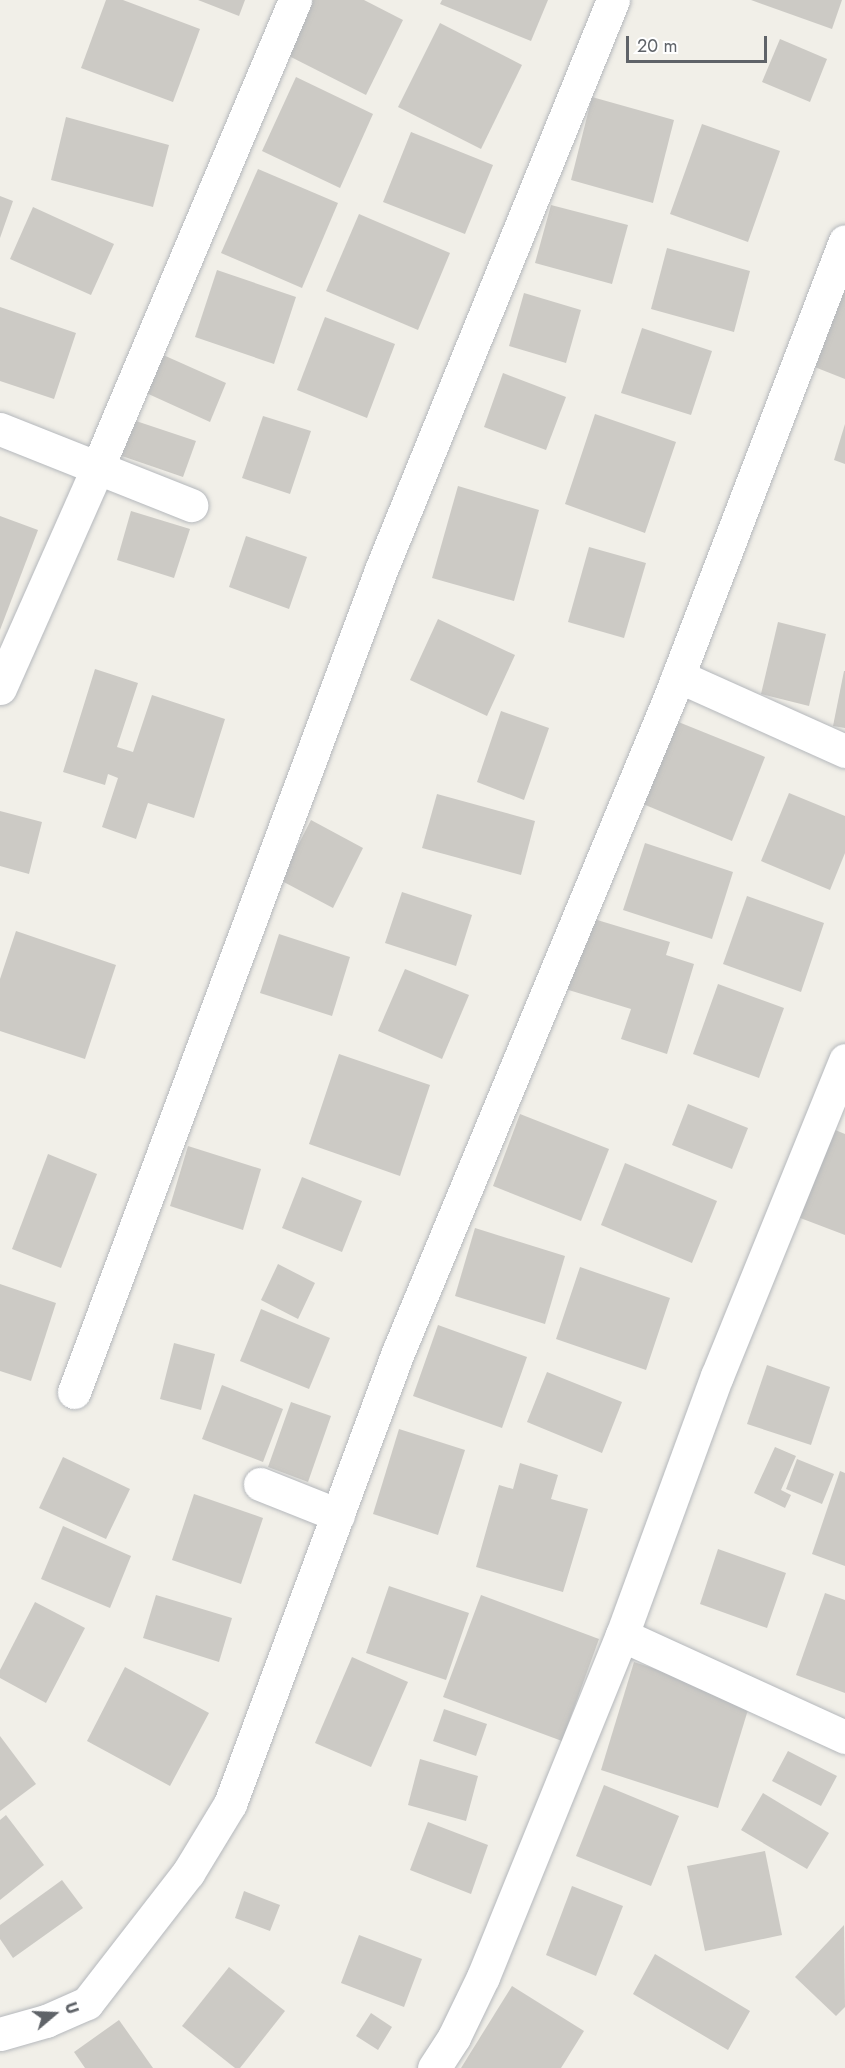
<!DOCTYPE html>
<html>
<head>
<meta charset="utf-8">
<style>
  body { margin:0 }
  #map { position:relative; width:845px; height:2068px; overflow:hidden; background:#f1efe8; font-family:Jost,sans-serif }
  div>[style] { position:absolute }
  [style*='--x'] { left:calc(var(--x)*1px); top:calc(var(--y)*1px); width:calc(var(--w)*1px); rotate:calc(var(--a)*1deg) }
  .building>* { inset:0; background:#cccac5 }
  .roads { filter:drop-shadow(0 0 2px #b5b8bc) drop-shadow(0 0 2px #b5b8bc) }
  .street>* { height:33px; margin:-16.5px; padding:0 16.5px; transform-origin:16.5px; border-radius:16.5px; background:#fff }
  span { translate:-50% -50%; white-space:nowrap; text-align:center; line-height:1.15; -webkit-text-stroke:4.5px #fff; paint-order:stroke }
  .north { position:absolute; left:24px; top:1984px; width:60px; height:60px; -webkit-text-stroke:4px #fff; paint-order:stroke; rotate:71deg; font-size:16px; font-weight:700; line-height:24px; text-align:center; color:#5f6368 }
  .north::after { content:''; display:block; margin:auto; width:21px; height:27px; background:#5f6368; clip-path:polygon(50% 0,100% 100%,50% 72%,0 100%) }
  .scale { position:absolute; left:626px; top:36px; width:141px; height:27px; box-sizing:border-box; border:3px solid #5f6368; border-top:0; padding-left:8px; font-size:18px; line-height:21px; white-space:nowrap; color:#5f6368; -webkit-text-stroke:4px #fff; paint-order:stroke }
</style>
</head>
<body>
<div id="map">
  <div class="building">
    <i style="clip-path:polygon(106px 0,123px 0,200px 29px,173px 102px,81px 68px)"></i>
    <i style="clip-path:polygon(198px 0,245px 0,239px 16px)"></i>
    <i style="clip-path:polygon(311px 0,364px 0,403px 20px,366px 95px,285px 54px)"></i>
    <i style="clip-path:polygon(442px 0,548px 0,531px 41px,440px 4px)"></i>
    <i style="clip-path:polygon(751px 0,842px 0,832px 29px)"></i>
    <i style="clip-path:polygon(440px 23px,522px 65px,481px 149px,398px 107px)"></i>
    <i style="clip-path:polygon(780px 39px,827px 59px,810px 102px,762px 82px)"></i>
    <i style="clip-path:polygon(296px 77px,373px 114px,340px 188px,262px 151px)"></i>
    <i style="clip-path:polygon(592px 97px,674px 120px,653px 203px,571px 180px)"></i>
    <i style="clip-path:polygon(66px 117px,169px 145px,153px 207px,51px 180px)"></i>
    <i style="clip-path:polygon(702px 124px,780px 151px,748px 242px,670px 214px)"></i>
    <i style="clip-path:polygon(411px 132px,493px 165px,465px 234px,383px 202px)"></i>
    <i style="clip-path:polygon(258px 169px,338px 203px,302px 288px,221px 253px)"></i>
    <i style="clip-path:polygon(0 196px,13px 201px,0 238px)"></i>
    <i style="clip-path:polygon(551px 205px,628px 225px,612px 284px,535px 263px)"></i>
    <i style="clip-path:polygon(33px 207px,114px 244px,91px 295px,10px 259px)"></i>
    <i style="clip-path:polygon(359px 214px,450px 253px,418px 330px,326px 291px)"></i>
    <i style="clip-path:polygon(667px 248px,750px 271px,734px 332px,651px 309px)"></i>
    <i style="clip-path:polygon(217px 270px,296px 297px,274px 364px,195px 337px)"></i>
    <i style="clip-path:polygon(845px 275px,845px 379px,807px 364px)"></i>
    <i style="clip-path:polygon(524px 293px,581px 310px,566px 363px,509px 346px)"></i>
    <i style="clip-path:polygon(0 307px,76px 333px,54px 399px,0 381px)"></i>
    <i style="clip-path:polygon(325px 317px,395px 344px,367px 418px,297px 390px)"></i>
    <i style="clip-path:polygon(642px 328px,712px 351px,691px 415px,621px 393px)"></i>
    <i style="clip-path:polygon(161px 354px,226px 383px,210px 422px,144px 392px)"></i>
    <i style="clip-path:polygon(503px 373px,566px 397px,546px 450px,484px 427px)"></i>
    <i style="clip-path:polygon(595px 414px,676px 442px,645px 533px,565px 504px)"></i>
    <i style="clip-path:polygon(263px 416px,311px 431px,290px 494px,242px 478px)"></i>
    <i style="clip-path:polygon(130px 419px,196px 441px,183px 477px,119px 455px)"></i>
    <i style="clip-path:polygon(845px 424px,845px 464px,834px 460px)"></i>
    <i style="clip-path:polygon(458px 486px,539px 510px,514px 601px,432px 578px)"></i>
    <i style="clip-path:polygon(131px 511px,190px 529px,174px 578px,117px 560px)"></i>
    <i style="clip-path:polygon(0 516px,38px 530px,0 630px)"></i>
    <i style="clip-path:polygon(246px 536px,307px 557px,289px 609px,229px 587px)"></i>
    <i style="clip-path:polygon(589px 547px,646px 563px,624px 638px,568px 622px)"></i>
    <i style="clip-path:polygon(438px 619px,515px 655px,487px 716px,410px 680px)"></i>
    <i style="clip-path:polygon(778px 622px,826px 634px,809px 706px,761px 694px)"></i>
    <i style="clip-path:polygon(95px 669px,138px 683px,117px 747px,133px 752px,152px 695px,225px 719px,194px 818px,148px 803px,136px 839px,102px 827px,118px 778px,108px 774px,105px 785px,63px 772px)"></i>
    <i style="clip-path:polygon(844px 671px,845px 671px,845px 728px,833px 726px)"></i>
    <i style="clip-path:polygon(501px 711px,549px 728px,524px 800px,477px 782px)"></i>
    <i style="clip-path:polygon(676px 721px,765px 757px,732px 841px,643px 804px)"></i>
    <i style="clip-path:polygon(789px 793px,845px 816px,845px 853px,830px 890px,761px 861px)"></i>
    <i style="clip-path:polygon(437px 794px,535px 821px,521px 875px,422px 848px)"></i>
    <i style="clip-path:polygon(0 811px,42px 822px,29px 874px,0 866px)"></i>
    <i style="clip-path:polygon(311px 820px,363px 848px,333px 908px,280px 880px)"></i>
    <i style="clip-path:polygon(645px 843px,733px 872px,712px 939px,623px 910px)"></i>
    <i style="clip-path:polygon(402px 892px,472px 915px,456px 966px,385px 943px)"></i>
    <i style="clip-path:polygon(747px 896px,824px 923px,801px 992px,723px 964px)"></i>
    <i style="clip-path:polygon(584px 916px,670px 942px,666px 955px,694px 964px,667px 1054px,621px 1039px,631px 1009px,562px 988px)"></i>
    <i style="clip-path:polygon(16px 931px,116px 965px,85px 1059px,0 1031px,0 979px)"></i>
    <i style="clip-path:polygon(279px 934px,350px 957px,332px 1016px,260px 993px)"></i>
    <i style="clip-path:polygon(405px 969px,469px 995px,442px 1059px,378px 1031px)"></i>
    <i style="clip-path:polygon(718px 984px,784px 1008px,759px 1078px,693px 1054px)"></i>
    <i style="clip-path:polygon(339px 1054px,430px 1085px,400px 1176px,309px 1144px)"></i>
    <i style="clip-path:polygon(688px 1104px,748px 1128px,732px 1169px,672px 1145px)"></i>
    <i style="clip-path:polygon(520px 1114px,609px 1149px,581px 1221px,493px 1186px)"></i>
    <i style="clip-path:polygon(828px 1127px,845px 1134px,845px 1235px,795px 1216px)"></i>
    <i style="clip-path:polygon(188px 1146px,261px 1169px,243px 1230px,170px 1206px)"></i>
    <i style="clip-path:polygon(48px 1154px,97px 1174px,61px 1268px,12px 1249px)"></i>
    <i style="clip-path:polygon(625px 1163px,717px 1201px,692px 1263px,601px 1225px)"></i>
    <i style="clip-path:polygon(302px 1177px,362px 1201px,342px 1252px,282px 1228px)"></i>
    <i style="clip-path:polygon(475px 1228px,565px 1256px,545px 1324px,455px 1296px)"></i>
    <i style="clip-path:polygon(278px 1264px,315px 1283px,298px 1319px,261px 1300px)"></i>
    <i style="clip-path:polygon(580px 1267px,670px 1298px,646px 1370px,556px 1339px)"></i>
    <i style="clip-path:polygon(0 1284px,56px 1303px,31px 1381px,0 1371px)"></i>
    <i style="clip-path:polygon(261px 1309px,330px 1338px,309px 1389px,240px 1361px)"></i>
    <i style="clip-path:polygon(438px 1325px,527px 1357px,502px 1428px,413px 1396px)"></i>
    <i style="clip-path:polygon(174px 1343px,215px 1354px,201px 1410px,160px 1399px)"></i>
    <i style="clip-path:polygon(767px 1365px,830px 1387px,811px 1445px,747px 1424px)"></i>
    <i style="clip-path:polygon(547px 1372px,622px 1402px,602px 1453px,527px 1422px)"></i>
    <i style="clip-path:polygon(222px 1385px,283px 1409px,263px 1462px,202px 1439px)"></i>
    <i style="clip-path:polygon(291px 1402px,331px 1416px,308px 1482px,268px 1467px)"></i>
    <i style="clip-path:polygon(399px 1429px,465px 1450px,438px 1535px,373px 1514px)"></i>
    <i style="clip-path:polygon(775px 1447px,796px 1456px,781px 1490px,791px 1495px,785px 1508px,754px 1493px)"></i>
    <i style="clip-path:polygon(63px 1457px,130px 1489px,106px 1539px,39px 1508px)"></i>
    <i style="clip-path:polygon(797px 1459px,834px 1474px,822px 1504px,786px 1489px)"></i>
    <i style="clip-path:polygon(520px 1463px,558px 1475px,551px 1499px,588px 1509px,563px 1592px,476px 1567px,499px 1485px,513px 1489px)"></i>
    <i style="clip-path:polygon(840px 1471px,845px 1473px,845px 1566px,812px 1554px)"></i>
    <i style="clip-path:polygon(194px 1494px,263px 1518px,241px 1584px,172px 1560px)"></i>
    <i style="clip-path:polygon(63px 1526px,131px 1556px,110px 1608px,41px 1579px)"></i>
    <i style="clip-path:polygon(718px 1549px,786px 1573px,767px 1628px,700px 1604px)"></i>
    <i style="clip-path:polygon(389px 1586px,469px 1613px,446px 1680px,366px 1653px)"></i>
    <i style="clip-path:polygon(825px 1593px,845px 1600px,845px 1693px,796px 1675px)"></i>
    <i style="clip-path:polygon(156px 1595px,232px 1618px,219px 1662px,143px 1638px)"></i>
    <i style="clip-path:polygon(481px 1595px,599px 1639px,562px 1741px,443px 1697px)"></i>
    <i style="clip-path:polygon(35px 1602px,85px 1628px,46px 1703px,0 1678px,0 1670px)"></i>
    <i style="clip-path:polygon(352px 1657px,408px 1682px,371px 1767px,315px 1743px)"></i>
    <i style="clip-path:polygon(634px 1662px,751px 1700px,718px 1808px,601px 1770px)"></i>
    <i style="clip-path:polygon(125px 1667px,209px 1713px,170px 1786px,87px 1741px)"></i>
    <i style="clip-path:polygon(444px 1709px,487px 1724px,476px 1756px,433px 1741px)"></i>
    <i style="clip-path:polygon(0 1736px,36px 1784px,0 1811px)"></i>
    <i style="clip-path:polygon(788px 1751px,837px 1776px,821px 1806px,772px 1781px)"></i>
    <i style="clip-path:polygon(420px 1759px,478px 1776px,466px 1821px,408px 1805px)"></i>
    <i style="clip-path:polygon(604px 1785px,679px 1816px,651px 1886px,576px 1856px)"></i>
    <i style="clip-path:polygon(763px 1793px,829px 1833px,807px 1869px,741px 1830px)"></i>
    <i style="clip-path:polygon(6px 1815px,44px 1865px,0 1900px,0 1820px)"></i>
    <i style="clip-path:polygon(428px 1822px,488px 1845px,471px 1894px,410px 1870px)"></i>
    <i style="clip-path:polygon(765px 1851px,782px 1935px,705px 1951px,687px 1866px)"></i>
    <i style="clip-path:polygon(62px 1880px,83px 1908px,13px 1958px,0 1939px,0 1925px)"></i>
    <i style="clip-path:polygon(572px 1886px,623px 1906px,596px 1976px,546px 1955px)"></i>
    <i style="clip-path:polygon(244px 1891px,280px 1905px,270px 1931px,235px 1918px)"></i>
    <i style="clip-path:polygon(844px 1925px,845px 2007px,836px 2016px,795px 1977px)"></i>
    <i style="clip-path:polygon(359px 1935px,422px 1959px,404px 2007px,341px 1983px)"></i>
    <i style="clip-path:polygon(655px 1954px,750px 2011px,728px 2050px,633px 1994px)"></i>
    <i style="clip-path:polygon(229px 1967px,285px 2011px,240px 2068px,235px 2068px,182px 2026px)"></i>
    <i style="clip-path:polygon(512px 1986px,584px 2031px,561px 2068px,461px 2068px)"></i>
    <i style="clip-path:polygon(371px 2013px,392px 2027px,378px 2050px,356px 2036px)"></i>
    <i style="clip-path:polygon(119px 2020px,153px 2068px,85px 2068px,74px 2052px)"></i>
  </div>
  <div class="roads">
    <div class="street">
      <i style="--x:0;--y:429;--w:206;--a:21.7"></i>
      <i style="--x:678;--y:676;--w:183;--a:24.2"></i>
      <i style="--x:0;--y:688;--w:240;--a:-66.1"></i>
      <i style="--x:97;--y:469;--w:509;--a:-67.11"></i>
      <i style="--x:74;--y:1392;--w:877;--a:-69.52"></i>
      <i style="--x:381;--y:570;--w:615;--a:-67.85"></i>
      <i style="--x:260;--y:1484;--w:84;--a:21.7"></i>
      <i style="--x:622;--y:1635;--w:245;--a:24.6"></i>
      <i style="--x:0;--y:2034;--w:48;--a:-15.8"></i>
      <i style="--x:46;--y:2021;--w:45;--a:-23.7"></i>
      <i style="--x:87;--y:2003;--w:165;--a:-52.2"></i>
      <i style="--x:188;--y:1873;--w:81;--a:-58.7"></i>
      <i style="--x:230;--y:1804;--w:484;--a:-69.6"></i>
      <i style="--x:399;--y:1350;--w:707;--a:-67.46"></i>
      <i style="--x:670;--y:697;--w:488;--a:-69"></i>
      <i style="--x:434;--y:2068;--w:37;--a:-57"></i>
      <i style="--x:454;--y:2037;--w:67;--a:-64.2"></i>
      <i style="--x:483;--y:1977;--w:369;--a:-67.9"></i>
      <i style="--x:622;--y:1635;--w:276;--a:-69.9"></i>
      <i style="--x:717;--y:1376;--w:341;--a:-67.9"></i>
    </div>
  </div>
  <div class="north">U</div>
  <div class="scale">20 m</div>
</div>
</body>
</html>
